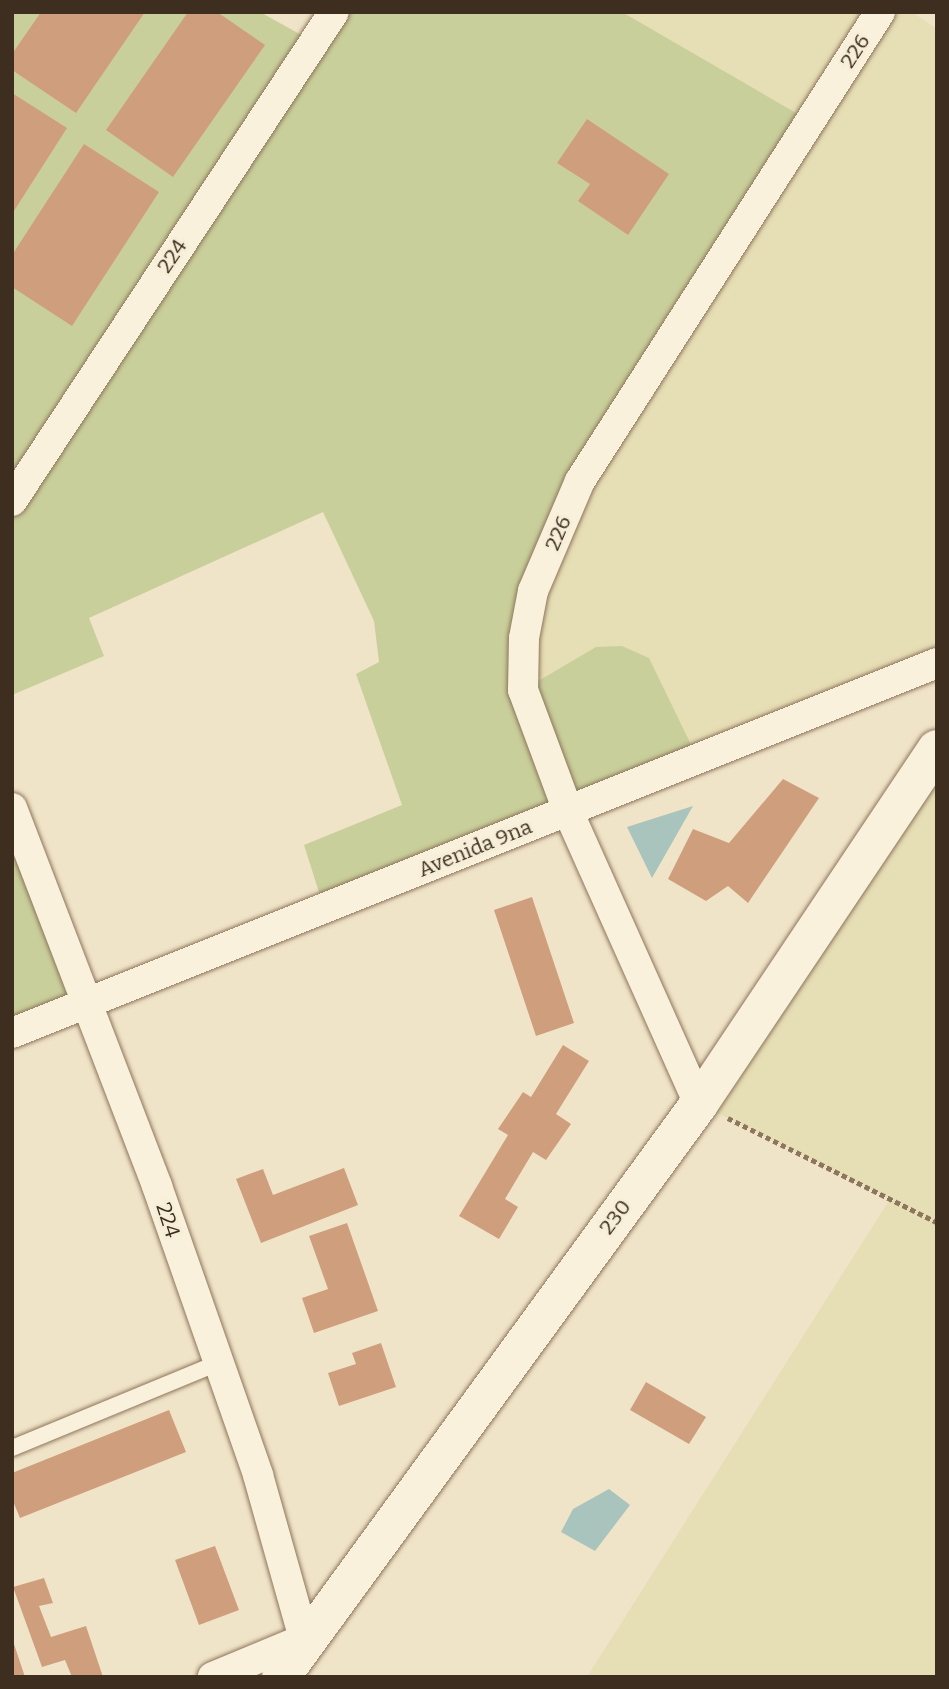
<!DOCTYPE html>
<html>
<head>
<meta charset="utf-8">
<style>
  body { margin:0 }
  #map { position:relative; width:949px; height:1689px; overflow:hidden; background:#f0e4c8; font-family:Bitter,serif }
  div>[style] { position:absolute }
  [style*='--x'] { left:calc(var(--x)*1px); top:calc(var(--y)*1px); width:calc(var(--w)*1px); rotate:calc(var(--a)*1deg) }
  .farmland>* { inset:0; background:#e6deb5 }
  .green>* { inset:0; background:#c9cf9b }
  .water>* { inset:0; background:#a9c4bc }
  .building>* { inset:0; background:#cf9f7d }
  .path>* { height:4.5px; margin-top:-2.25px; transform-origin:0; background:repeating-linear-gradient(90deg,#8d765c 0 5px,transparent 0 8.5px) }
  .roads { filter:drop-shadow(0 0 2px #8d765c) drop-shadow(0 0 2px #8d765c) }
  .lane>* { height:16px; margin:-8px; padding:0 8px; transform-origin:8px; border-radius:8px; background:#faf1dc }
  .street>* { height:30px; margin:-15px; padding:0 15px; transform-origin:15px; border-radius:15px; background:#faf1dc }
  .secondary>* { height:38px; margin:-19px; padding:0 19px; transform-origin:19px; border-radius:19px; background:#faf1dc }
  span { translate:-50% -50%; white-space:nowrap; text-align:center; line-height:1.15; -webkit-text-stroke:6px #f7eed8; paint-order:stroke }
  .street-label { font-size:21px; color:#3d2e20 }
  .frame { position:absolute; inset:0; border:14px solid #3d2e20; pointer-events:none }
</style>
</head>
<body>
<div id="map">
  <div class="farmland">
    <i style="clip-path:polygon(622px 12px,912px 12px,937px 29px,937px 663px,698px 759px,649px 659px,523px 690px,524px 638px,580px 481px,810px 121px)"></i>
    <i style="clip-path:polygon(937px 749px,937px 1677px,587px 1677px,890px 1199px,699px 1104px)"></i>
  </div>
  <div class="green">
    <i style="clip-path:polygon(12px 12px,260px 12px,314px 42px,334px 12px,622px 12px,810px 121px,580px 481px,533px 591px,523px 690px,596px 647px,622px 646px,649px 658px,698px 759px,324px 908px,304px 845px,402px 805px,356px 674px,379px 662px,374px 621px,323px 512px,89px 618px,104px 656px,12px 695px)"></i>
    <i style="clip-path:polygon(12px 808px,88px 1003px,12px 1033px)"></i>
  </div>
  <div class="water">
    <i style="clip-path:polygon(693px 806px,652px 878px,627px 827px)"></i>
    <i style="clip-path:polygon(609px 1489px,630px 1505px,595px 1551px,561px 1532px,573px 1509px)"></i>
  </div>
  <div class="building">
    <i style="clip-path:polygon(41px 12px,145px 12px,76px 113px,12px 70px,12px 54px)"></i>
    <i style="clip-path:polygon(188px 12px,217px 12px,265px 45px,173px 177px,106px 130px)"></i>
    <i style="clip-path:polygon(12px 93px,67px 128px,12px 214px)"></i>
    <i style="clip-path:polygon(587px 119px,669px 174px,628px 235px,578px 201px,590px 184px,557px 163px)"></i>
    <i style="clip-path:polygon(84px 144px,159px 192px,72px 326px,12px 287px,12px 255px)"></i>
    <i style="clip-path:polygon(783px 779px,819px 798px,748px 903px,728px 886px,706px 901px,668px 879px,693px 829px,729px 843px)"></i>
    <i style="clip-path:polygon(532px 897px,574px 1023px,536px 1036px,494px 910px)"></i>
    <i style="clip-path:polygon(563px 1045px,589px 1061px,556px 1114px,571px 1124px,546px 1160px,533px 1152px,505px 1199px,518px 1207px,499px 1239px,459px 1216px,508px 1135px,498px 1129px,523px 1092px,531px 1097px)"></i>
    <i style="clip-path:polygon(344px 1168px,358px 1205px,261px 1243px,236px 1179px,263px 1169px,273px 1195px)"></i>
    <i style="clip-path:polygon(347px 1223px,378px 1311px,314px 1333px,302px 1298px,328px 1289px,309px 1236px)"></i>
    <i style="clip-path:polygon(381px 1343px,396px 1387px,339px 1406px,328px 1373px,356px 1364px,352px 1353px)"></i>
    <i style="clip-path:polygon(646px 1382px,706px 1417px,689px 1444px,630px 1410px)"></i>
    <i style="clip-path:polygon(169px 1410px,186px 1452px,20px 1518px,12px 1499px,12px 1473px)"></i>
    <i style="clip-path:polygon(215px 1546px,239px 1610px,199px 1625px,175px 1560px)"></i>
    <i style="clip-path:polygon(44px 1578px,53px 1603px,39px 1606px,51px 1637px,86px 1626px,103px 1677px,72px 1677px,65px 1660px,42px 1667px,13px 1587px)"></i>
    <i style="clip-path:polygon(12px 1641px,13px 1641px,25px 1677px,12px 1677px)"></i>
  </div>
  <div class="path">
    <i style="--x:728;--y:1118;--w:233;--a:26.5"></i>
  </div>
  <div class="roads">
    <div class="lane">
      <i style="--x:12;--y:1448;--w:223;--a:-22.4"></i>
    </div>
    <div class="street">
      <i style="--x:12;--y:501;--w:585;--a:-56.64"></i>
      <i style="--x:12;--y:808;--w:405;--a:69"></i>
      <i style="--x:157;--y:1186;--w:306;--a:70.7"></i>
      <i style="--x:258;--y:1475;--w:170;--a:74.3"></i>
      <i style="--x:304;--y:1639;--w:99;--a:157.3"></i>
      <i style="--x:12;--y:1033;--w:996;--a:-21.8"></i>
      <i style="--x:699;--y:1104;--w:321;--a:-114.1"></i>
      <i style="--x:568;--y:811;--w:129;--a:-110.4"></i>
      <i style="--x:523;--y:690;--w:52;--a:-88.9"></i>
      <i style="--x:524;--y:638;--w:48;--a:-79.2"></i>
      <i style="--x:533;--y:591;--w:120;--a:-66.9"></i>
      <i style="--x:580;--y:481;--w:557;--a:-57.39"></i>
    </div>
    <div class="secondary">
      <i style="--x:281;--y:1677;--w:709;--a:-53.89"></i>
      <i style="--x:699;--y:1104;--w:427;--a:-56.2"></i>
    </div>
  </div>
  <div class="street-label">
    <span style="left:855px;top:51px;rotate:-57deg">226</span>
    <span style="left:172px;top:256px;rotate:-56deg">224</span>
    <span style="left:558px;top:533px;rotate:-67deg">226</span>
    <span style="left:475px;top:848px;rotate:-22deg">Avenida 9na</span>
    <span style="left:615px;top:1217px;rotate:-53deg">230</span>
    <span style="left:168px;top:1220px;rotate:72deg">224</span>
  </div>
  <div class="frame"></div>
</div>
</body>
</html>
